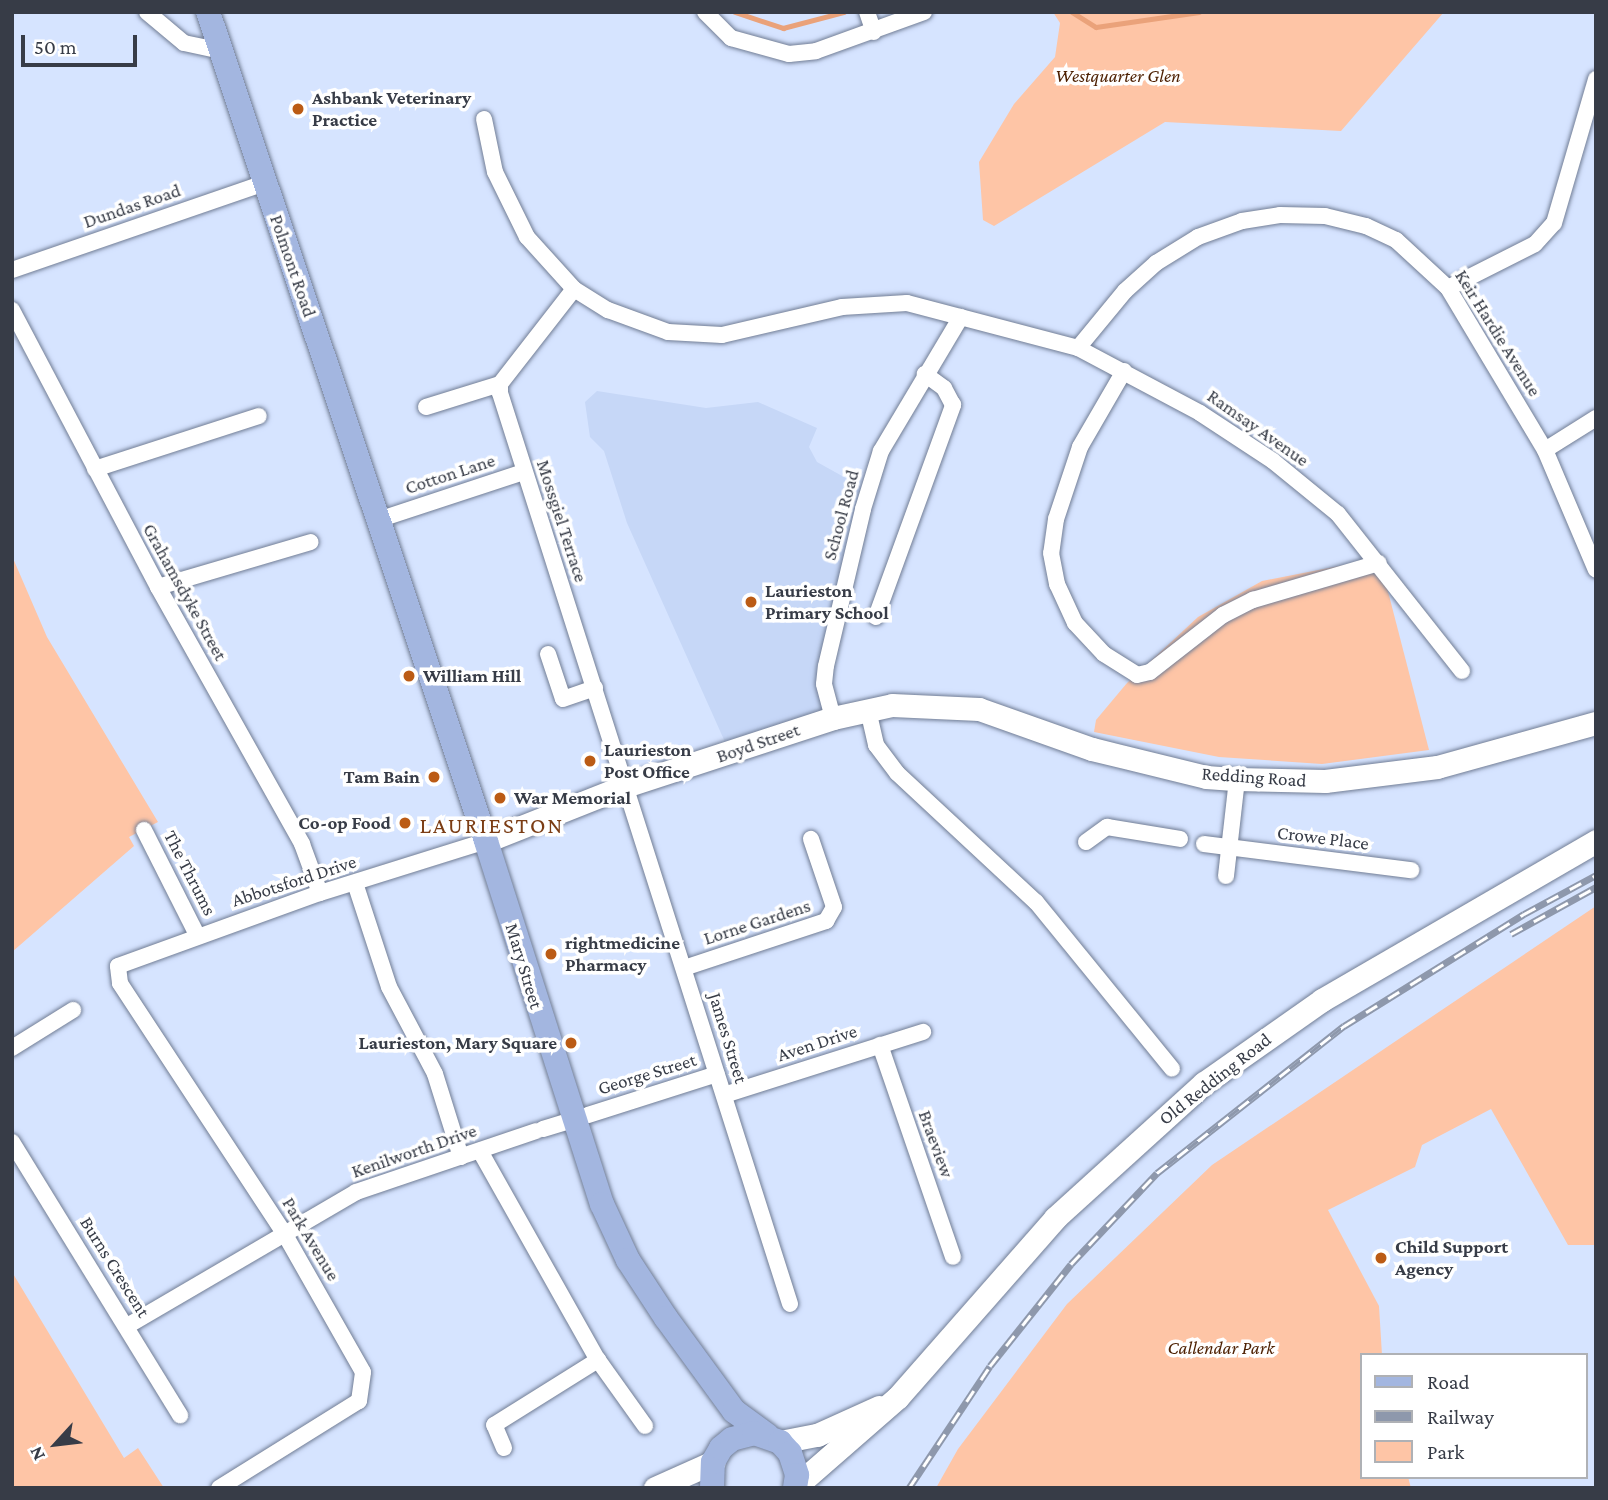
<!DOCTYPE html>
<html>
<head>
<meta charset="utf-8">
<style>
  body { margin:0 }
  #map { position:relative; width:1608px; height:1500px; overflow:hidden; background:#d6e4ff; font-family:"Crimson Pro",serif }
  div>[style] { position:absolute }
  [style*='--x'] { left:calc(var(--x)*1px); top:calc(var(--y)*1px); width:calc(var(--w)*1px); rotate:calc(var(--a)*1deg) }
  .built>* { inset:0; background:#c6d7f7 }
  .green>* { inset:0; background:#fec5a6 }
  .stream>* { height:4.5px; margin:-2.25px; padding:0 2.25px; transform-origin:2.25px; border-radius:2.25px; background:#eaa27a }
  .roads { filter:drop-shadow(0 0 2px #717d95) drop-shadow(0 0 2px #717d95) }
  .street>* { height:16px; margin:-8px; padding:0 8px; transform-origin:8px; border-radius:8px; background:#fff }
  .secondary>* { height:23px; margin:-11.5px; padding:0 11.5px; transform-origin:11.5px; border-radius:11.5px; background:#fff }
  .primary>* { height:24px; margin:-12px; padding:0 12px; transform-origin:12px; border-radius:12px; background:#a3b6e0 }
  .rail>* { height:7px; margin-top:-3.5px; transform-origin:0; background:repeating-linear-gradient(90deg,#fff 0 13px,#8e98ac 0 26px); box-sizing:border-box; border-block:2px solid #8e98ac }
  .dots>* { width:19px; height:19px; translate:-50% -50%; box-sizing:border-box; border:4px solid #fff; border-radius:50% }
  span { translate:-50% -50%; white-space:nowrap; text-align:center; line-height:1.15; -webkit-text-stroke:7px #fff; paint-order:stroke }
  .park-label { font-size:19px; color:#4c1f00; font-style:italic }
  .poi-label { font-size:19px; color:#373c47; font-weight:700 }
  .left { translate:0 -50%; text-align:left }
  .right { translate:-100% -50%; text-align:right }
  .street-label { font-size:19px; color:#373c47 }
  .quarter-label { font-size:23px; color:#7b3d15; letter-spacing:2px }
  .frame { position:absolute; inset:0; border:14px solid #373c47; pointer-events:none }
  .legend { position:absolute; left:1360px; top:1353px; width:228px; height:126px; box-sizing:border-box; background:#fff; border:2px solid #afb1b5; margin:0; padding:9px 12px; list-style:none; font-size:21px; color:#373c47 }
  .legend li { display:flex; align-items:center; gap:14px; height:35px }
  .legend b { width:35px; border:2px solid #afb1b5 }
  .north { position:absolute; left:21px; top:1409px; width:70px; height:70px; -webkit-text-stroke:5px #fff; paint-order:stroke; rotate:243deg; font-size:19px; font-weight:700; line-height:28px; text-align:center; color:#373c47 }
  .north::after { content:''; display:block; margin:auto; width:24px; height:32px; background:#373c47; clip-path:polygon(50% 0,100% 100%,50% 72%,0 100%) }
  .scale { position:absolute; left:21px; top:35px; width:116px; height:32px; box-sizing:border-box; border:4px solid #373c47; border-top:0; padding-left:9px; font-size:21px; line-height:24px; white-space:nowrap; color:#373c47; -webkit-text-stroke:5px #fff; paint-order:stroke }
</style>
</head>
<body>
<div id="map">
  <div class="built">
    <i style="clip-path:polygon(597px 391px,706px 408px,758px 402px,817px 428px,809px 447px,817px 462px,869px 491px,826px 666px,833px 718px,725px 742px,627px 523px,604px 451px,590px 437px,585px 402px)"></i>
  </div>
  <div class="green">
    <i style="clip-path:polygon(1053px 12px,1444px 12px,1341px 131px,1165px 122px,994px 226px,983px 220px,979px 162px,1014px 104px,1055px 57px,1060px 23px)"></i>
    <i style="clip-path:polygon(12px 556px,47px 637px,158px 822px,129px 837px,134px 846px,12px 952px)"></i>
    <i style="clip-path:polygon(1349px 564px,1384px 576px,1429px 750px,1322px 764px,1219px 757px,1094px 732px,1096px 720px,1127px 683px,1198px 617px,1262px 581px)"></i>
    <i style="clip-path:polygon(1596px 906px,1596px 1245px,1568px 1245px,1491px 1109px,1422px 1145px,1415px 1167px,1328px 1210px,1379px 1306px,1382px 1355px,1361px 1355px,1361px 1477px,1408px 1477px,1411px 1488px,936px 1488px,958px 1449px,1067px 1304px,1212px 1165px)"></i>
    <i style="clip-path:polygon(12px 1272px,124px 1458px,138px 1448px,164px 1488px,12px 1488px)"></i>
  </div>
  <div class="stream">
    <i style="--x:735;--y:12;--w:51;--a:18.4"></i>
    <i style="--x:783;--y:28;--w:63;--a:-14.7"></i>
    <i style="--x:1072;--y:12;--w:28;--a:32"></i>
    <i style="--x:1096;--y:27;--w:104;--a:-8.3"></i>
  </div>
  <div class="roads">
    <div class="street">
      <i style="--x:147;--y:12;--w:48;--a:40"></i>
      <i style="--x:184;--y:43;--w:38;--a:12"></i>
      <i style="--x:705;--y:12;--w:37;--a:45"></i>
      <i style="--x:731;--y:38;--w:60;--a:15.4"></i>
      <i style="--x:789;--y:54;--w:27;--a:-6"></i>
      <i style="--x:816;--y:51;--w:115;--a:-19.9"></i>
      <i style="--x:867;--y:12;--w:21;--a:71"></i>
      <i style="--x:484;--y:119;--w:54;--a:78.3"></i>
      <i style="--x:495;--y:172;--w:72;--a:63.8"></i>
      <i style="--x:527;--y:237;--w:70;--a:47.9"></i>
      <i style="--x:574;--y:289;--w:40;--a:32"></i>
      <i style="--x:608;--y:310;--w:64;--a:20.1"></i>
      <i style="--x:668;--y:332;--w:54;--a:3.2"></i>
      <i style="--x:722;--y:335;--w:123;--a:-13.1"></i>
      <i style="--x:842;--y:307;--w:65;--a:-3.5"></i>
      <i style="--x:907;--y:303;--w:177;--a:14.7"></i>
      <i style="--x:1078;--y:348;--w:138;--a:28"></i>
      <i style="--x:1200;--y:413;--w:87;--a:33.3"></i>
      <i style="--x:1273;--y:461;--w:84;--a:39.2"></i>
      <i style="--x:1338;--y:514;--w:200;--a:51.7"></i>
      <i style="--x:12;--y:270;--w:268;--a:-19"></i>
      <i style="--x:1448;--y:288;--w:97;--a:-26.8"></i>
      <i style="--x:1535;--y:244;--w:28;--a:-48"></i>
      <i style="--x:1554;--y:223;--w:150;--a:-73.7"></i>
      <i style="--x:574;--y:289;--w:120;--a:127.9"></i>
      <i style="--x:500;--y:384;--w:9;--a:90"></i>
      <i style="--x:500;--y:393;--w:956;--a:72.34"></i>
      <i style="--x:12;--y:310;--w:313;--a:62.2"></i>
      <i style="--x:158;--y:587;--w:295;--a:60.7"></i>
      <i style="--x:302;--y:844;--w:52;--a:69.8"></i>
      <i style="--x:1078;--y:348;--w:74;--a:-50.5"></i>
      <i style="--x:1125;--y:291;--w:42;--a:-42.1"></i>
      <i style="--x:1156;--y:263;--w:49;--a:-31.8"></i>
      <i style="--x:1198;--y:237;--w:47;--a:-20"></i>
      <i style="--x:1242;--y:221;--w:38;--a:-9"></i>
      <i style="--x:1280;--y:215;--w:45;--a:1.3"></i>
      <i style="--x:1325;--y:216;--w:42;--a:13.7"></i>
      <i style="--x:1366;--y:226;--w:33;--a:25"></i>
      <i style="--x:1396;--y:240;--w:71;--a:42.7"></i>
      <i style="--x:1448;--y:288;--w:189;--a:59.1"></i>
      <i style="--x:1545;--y:450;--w:130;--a:67"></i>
      <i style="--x:1124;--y:371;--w:88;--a:120.1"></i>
      <i style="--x:1080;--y:447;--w:76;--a:108.4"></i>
      <i style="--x:1056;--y:519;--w:34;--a:98"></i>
      <i style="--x:1051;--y:553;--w:32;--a:79"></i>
      <i style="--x:1057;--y:584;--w:43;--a:65.2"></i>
      <i style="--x:1075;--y:623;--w:42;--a:46.9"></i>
      <i style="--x:1104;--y:654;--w:39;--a:32"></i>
      <i style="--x:1137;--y:675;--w:13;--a:-13"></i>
      <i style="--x:1150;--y:672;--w:93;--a:-38"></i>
      <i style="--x:1223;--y:615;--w:34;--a:-27"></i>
      <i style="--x:1253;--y:600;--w:131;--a:-16.4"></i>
      <i style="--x:426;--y:407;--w:77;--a:-17.3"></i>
      <i style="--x:1545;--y:450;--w:60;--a:-32.1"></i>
      <i style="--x:95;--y:469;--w:172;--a:-17.9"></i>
      <i style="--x:390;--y:516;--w:141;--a:-18.2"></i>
      <i style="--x:158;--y:587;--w:159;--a:-16.4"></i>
      <i style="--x:876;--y:617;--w:226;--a:-70"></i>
      <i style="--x:953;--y:405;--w:19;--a:-118"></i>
      <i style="--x:944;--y:388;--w:24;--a:-144"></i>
      <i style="--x:548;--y:654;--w:47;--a:71.6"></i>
      <i style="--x:563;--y:699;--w:34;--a:-19"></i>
      <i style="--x:868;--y:710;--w:36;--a:77"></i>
      <i style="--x:876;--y:745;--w:35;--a:53"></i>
      <i style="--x:897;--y:773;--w:190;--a:42.9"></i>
      <i style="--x:1036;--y:902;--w:215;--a:50.8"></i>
      <i style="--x:833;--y:718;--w:35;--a:-105"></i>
      <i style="--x:824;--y:684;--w:18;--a:-84"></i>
      <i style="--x:826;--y:666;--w:161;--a:-76.7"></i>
      <i style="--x:863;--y:509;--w:61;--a:-72.8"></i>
      <i style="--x:881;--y:451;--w:156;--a:-59.2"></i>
      <i style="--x:144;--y:830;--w:118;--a:63.2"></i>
      <i style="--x:1086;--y:842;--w:26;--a:-36"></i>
      <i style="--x:1107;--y:827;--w:74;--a:9.3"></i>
      <i style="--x:1204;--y:844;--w:209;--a:7.2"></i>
      <i style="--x:1226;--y:876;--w:98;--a:-83.5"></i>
      <i style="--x:355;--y:883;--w:109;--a:71.9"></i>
      <i style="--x:389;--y:987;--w:98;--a:62.1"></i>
      <i style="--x:435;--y:1074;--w:87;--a:72.6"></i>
      <i style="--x:684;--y:968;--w:150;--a:-18.3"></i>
      <i style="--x:826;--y:921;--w:16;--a:-60"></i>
      <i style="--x:834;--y:907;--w:72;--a:-108.7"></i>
      <i style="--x:880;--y:1045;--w:224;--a:71"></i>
      <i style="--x:12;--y:1048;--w:72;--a:-31.9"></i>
      <i style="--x:724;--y:1095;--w:209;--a:-17.6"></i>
      <i style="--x:588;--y:1115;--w:135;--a:-17.6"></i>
      <i style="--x:543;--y:1129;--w:30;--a:-17"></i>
      <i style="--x:12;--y:1142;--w:321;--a:58.4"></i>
      <i style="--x:480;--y:1151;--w:240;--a:60.6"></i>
      <i style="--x:598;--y:1360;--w:81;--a:54.5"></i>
      <i style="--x:127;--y:1326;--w:265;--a:-30.3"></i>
      <i style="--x:356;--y:1192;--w:190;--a:-18.7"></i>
      <i style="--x:504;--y:1448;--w:25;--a:-113"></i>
      <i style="--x:494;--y:1425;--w:123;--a:-32"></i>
      <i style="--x:219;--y:1488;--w:165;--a:-31.9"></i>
      <i style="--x:359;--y:1401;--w:29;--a:-82"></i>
      <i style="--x:363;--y:1372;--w:160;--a:-119.6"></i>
      <i style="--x:284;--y:1233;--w:299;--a:-123.3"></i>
      <i style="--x:120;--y:983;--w:17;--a:-97"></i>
      <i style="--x:118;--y:966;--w:215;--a:-19.9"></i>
      <i style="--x:320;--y:893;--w:174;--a:-17.4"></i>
    </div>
    <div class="secondary">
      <i style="--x:486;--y:841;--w:149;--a:-21.6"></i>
      <i style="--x:625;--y:786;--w:219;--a:-18.1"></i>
      <i style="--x:833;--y:718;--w:60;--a:-12.4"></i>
      <i style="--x:892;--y:705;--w:87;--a:2.6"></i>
      <i style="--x:979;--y:709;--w:120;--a:19.5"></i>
      <i style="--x:1092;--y:749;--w:117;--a:13.8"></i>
      <i style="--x:1206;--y:777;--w:31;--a:4"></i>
      <i style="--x:1237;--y:779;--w:88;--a:1.3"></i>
      <i style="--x:1325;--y:781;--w:113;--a:-7.1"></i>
      <i style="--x:1437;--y:767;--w:165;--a:-15.5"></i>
      <i style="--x:780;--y:1442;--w:38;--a:-11"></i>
      <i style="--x:817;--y:1435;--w:68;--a:-24.3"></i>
      <i style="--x:796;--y:1486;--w:135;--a:-41.1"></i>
      <i style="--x:898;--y:1397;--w:238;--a:-48.7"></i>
      <i style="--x:1055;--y:1218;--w:201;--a:-42.2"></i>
      <i style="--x:1204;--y:1083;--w:144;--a:-35.1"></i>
      <i style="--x:1322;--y:1000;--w:317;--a:-30.1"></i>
      <i style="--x:655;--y:1488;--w:64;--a:-24.1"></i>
    </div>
    <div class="primary">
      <i style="--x:208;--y:12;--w:874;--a:71.46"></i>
      <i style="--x:486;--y:841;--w:381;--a:72.3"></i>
      <i style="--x:602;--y:1204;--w:62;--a:65.1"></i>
      <i style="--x:628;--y:1260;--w:69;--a:56.8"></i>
      <i style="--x:666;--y:1318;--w:115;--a:53.8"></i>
      <i style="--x:734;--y:1411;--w:41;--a:36"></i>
      <i style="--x:712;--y:1488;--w:26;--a:-88"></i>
      <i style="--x:713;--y:1462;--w:16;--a:-60"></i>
      <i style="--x:721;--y:1448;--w:14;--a:-39"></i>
      <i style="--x:732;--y:1439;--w:23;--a:-15"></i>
      <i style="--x:754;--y:1433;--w:28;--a:19"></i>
      <i style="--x:780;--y:1442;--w:15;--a:48"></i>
      <i style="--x:790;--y:1453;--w:23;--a:72"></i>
      <i style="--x:797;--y:1475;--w:13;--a:99"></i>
    </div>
  </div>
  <div class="rail">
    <i style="--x:1511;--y:934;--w:97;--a:-28.9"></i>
    <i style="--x:909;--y:1488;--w:146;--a:-56.4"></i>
    <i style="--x:990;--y:1366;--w:130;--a:-51.5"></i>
    <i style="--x:1071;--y:1264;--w:125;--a:-46.6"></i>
    <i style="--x:1157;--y:1173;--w:238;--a:-38.2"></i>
    <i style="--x:1344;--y:1026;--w:212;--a:-31.9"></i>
    <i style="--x:1524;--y:914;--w:82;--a:-28.4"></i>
  </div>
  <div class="dots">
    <i style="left:298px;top:109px;background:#bb5b15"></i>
    <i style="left:751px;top:602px;background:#bb5b15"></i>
    <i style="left:409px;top:676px;background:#bb5b15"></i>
    <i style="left:590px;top:761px;background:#bb5b15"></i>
    <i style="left:434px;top:777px;background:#bb5b15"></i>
    <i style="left:500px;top:798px;background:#bb5b15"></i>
    <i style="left:405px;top:823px;background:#bb5b15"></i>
    <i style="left:551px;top:954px;background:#bb5b15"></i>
    <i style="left:571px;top:1043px;background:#bb5b15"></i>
    <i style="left:1381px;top:1258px;background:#bb5b15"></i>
  </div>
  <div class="park-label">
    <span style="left:1118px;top:76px">Westquarter Glen</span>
    <span style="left:1221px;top:1348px">Callendar Park</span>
  </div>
  <div class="poi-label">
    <span class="left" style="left:312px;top:109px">Ashbank Veterinary<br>Practice</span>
    <span class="left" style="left:765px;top:602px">Laurieston<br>Primary School</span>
    <span class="left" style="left:423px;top:676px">William Hill</span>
    <span class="left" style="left:604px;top:761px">Laurieston<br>Post Office</span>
    <span class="right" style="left:420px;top:777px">Tam Bain</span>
    <span class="left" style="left:514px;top:798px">War Memorial</span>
    <span class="right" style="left:391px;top:823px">Co-op Food</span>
    <span class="left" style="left:565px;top:954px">rightmedicine<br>Pharmacy</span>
    <span class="right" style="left:557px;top:1043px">Laurieston, Mary Square</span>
    <span class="left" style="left:1395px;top:1258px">Child Support<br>Agency</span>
  </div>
  <div class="street-label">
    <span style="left:132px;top:206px;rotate:-19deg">Dundas Road</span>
    <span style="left:293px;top:266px;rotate:71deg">Polmont Road</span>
    <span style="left:1498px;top:333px;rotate:58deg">Keir Hardie Avenue</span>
    <span style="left:1258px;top:428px;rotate:35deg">Ramsay Avenue</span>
    <span style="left:450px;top:474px;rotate:-18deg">Cotton Lane</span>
    <span style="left:841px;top:515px;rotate:-75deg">School Road</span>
    <span style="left:562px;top:521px;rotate:72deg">Mossgiel Terrace</span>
    <span style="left:185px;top:592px;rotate:61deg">Grahamsdyke Street</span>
    <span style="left:758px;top:743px;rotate:-19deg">Boyd Street</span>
    <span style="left:1254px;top:777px;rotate:4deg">Redding Road</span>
    <span style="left:1323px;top:838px;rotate:7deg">Crowe Place</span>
    <span style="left:190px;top:873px;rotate:63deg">The Thrums</span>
    <span style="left:294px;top:881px;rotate:-18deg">Abbotsford Drive</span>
    <span style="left:757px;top:922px;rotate:-18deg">Lorne Gardens</span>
    <span style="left:524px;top:966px;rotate:73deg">Mary Street</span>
    <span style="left:728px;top:1038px;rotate:73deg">James Street</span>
    <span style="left:817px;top:1043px;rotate:-18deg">Aven Drive</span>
    <span style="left:647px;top:1074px;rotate:-17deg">George Street</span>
    <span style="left:1215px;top:1079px;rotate:-38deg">Old Redding Road</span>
    <span style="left:936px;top:1144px;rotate:70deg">Braeview</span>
    <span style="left:414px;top:1151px;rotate:-19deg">Kenilworth Drive</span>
    <span style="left:311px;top:1239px;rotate:59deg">Park Avenue</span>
    <span style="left:115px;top:1267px;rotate:58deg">Burns Crescent</span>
  </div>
  <div class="quarter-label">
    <span style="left:492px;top:825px">LAURIESTON</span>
  </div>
  <div class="frame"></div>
  <ul class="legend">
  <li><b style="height:9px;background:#a3b6e0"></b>Road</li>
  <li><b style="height:9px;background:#8e98ac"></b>Railway</li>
  <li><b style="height:19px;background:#fec5a6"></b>Park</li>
  </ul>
  <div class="north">N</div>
  <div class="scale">50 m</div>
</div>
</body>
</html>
